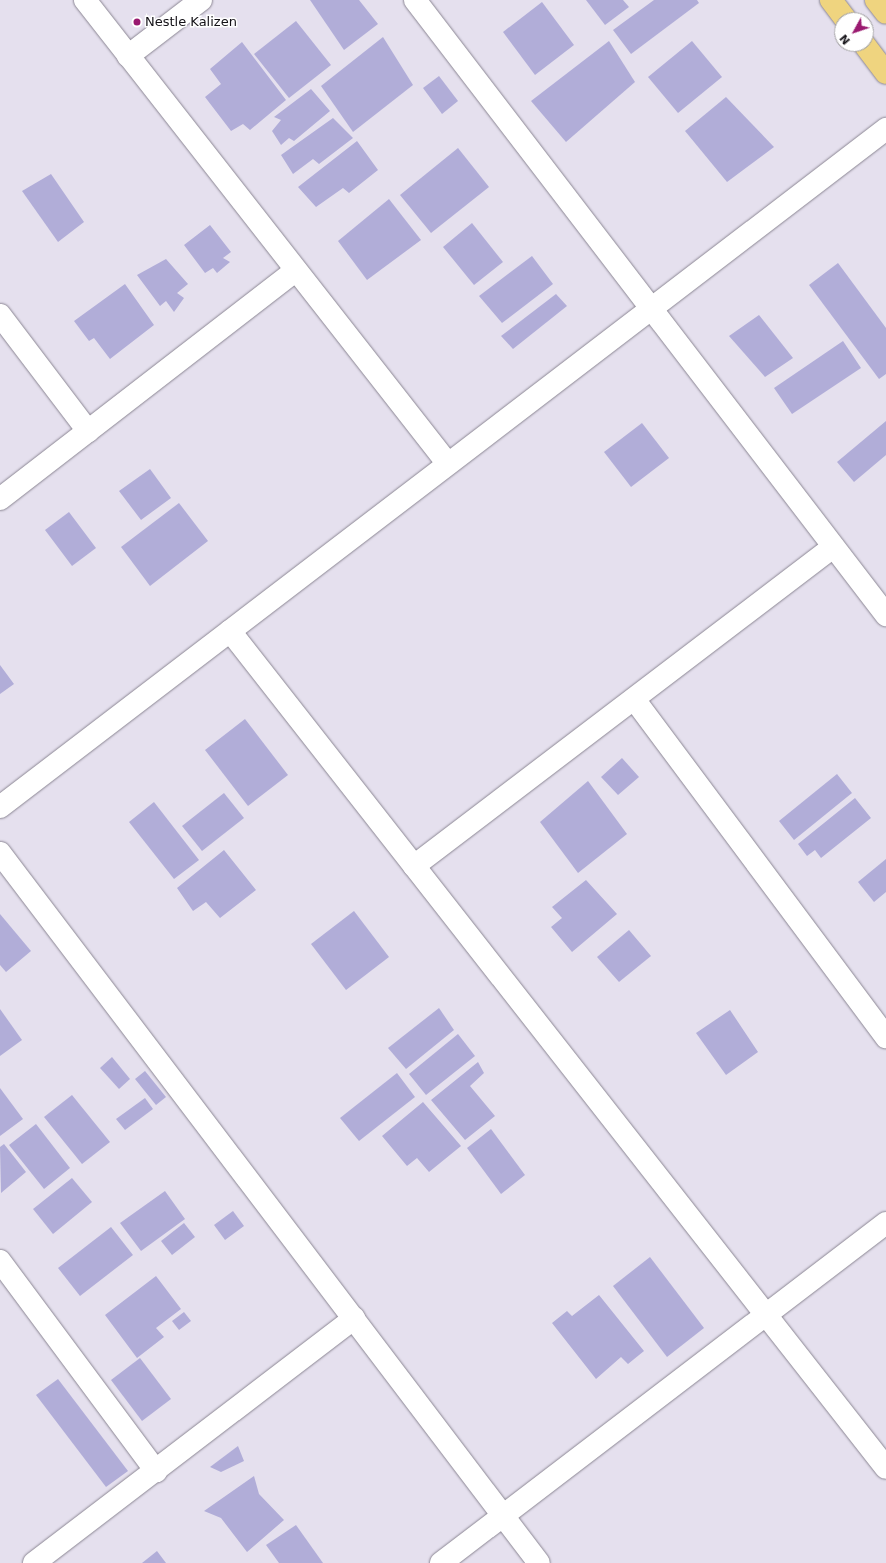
<!DOCTYPE html>
<html>
<head>
<meta charset="utf-8">
<style>
  body { margin:0 }
  #map { position:relative; width:886px; height:1563px; overflow:hidden; background:#e5e0ee; font-family:"DejaVu Sans",sans-serif }
  div>[style] { position:absolute }
  [style*='--x'] { left:calc(var(--x)*1px); top:calc(var(--y)*1px); width:calc(var(--w)*1px); rotate:calc(var(--a)*1deg) }
  .building>* { inset:0; background:#b1add8 }
  .roads { filter:drop-shadow(0 0 1px #8b8693) drop-shadow(0 0 1px #8b8693) }
  .minor>* { height:22px; margin:-11px; padding:0 11px; transform-origin:11px; border-radius:11px; background:#fff }
  .major>* { height:22px; margin:-11px; padding:0 11px; transform-origin:11px; border-radius:11px; background:#efd47f }
  .dots>* { width:11px; height:11px; translate:-50% -50%; box-sizing:border-box; border:2px solid #fff; border-radius:50% }
  span { translate:-50% -50%; white-space:nowrap; text-align:center; line-height:1.15; -webkit-text-stroke:3px #fff; paint-order:stroke }
  .poi-label { font-size:13px; color:#131116 }
  .left { translate:0 -50%; text-align:left }
  .north { position:absolute; left:834px; top:12px; width:40px; height:40px; box-sizing:border-box; background:#fff; border:1px solid #a1a0a2; border-radius:50%; rotate:230deg; font-size:11px; font-weight:700; line-height:16px; text-align:center; color:#131116 }
  .north::after { content:''; display:block; margin:auto; width:14px; height:18px; background:#9a1a70; clip-path:polygon(50% 0,100% 100%,50% 72%,0 100%) }
</style>
</head>
<body>
<div id="map">
  <div class="building">
    <i style="clip-path:polygon(310px 0,359px 0,378px 24px,344px 50px)"></i>
    <i style="clip-path:polygon(586px 0,623px 0,629px 7px,605px 25px)"></i>
    <i style="clip-path:polygon(654px 0,697px 0,699px 3px,631px 54px,613px 30px)"></i>
    <i style="clip-path:polygon(542px 2px,574px 45px,535px 75px,503px 32px)"></i>
    <i style="clip-path:polygon(296px 21px,331px 65px,289px 98px,254px 54px)"></i>
    <i style="clip-path:polygon(383px 37px,413px 85px,353px 132px,321px 86px)"></i>
    <i style="clip-path:polygon(609px 41px,635px 82px,566px 142px,531px 101px)"></i>
    <i style="clip-path:polygon(692px 41px,722px 77px,678px 113px,648px 77px)"></i>
    <i style="clip-path:polygon(242px 42px,286px 100px,250px 130px,243px 124px,231px 131px,205px 97px,221px 84px,210px 69px)"></i>
    <i style="clip-path:polygon(439px 76px,458px 101px,442px 114px,423px 88px)"></i>
    <i style="clip-path:polygon(311px 89px,330px 111px,294px 141px,289px 138px,281px 145px,272px 131px,281px 120px,274px 117px)"></i>
    <i style="clip-path:polygon(726px 97px,774px 147px,727px 182px,685px 131px)"></i>
    <i style="clip-path:polygon(333px 118px,353px 138px,319px 164px,313px 159px,293px 174px,281px 155px)"></i>
    <i style="clip-path:polygon(357px 141px,378px 170px,349px 193px,343px 188px,316px 207px,298px 187px)"></i>
    <i style="clip-path:polygon(458px 148px,489px 187px,431px 233px,400px 195px)"></i>
    <i style="clip-path:polygon(51px 174px,84px 222px,58px 242px,22px 191px)"></i>
    <i style="clip-path:polygon(389px 199px,421px 240px,367px 280px,338px 241px)"></i>
    <i style="clip-path:polygon(472px 223px,503px 262px,474px 285px,443px 247px)"></i>
    <i style="clip-path:polygon(210px 225px,231px 252px,223px 258px,230px 262px,217px 273px,213px 268px,205px 273px,184px 245px)"></i>
    <i style="clip-path:polygon(532px 256px,553px 284px,502px 323px,479px 296px)"></i>
    <i style="clip-path:polygon(166px 259px,188px 284px,177px 293px,184px 298px,174px 312px,166px 301px,160px 306px,137px 275px)"></i>
    <i style="clip-path:polygon(838px 263px,886px 328px,886px 374px,879px 379px,809px 285px)"></i>
    <i style="clip-path:polygon(125px 284px,154px 325px,110px 359px,94px 338px,89px 341px,74px 321px)"></i>
    <i style="clip-path:polygon(556px 294px,567px 306px,513px 349px,501px 336px)"></i>
    <i style="clip-path:polygon(759px 315px,793px 358px,765px 377px,729px 336px)"></i>
    <i style="clip-path:polygon(843px 341px,861px 368px,792px 414px,774px 388px)"></i>
    <i style="clip-path:polygon(886px 421px,886px 455px,854px 482px,837px 462px)"></i>
    <i style="clip-path:polygon(642px 423px,669px 458px,631px 487px,604px 452px)"></i>
    <i style="clip-path:polygon(150px 469px,171px 498px,141px 520px,119px 491px)"></i>
    <i style="clip-path:polygon(179px 503px,208px 541px,150px 586px,121px 547px)"></i>
    <i style="clip-path:polygon(69px 512px,96px 548px,72px 566px,45px 530px)"></i>
    <i style="clip-path:polygon(0 665px,14px 684px,0 694px)"></i>
    <i style="clip-path:polygon(245px 719px,288px 775px,248px 806px,205px 750px)"></i>
    <i style="clip-path:polygon(622px 758px,639px 777px,618px 795px,601px 777px)"></i>
    <i style="clip-path:polygon(837px 774px,852px 793px,794px 840px,779px 821px)"></i>
    <i style="clip-path:polygon(588px 781px,627px 834px,578px 873px,540px 822px)"></i>
    <i style="clip-path:polygon(224px 793px,244px 818px,202px 851px,182px 826px)"></i>
    <i style="clip-path:polygon(855px 798px,871px 818px,821px 858px,815px 850px,807px 856px,798px 844px)"></i>
    <i style="clip-path:polygon(154px 802px,199px 860px,174px 879px,129px 822px)"></i>
    <i style="clip-path:polygon(224px 850px,256px 890px,220px 918px,206px 902px,193px 911px,177px 888px)"></i>
    <i style="clip-path:polygon(886px 859px,886px 892px,874px 902px,858px 882px)"></i>
    <i style="clip-path:polygon(586px 880px,617px 914px,572px 952px,551px 927px,562px 918px,552px 907px)"></i>
    <i style="clip-path:polygon(354px 911px,389px 957px,346px 990px,311px 944px)"></i>
    <i style="clip-path:polygon(0 914px,31px 951px,6px 972px,0 965px)"></i>
    <i style="clip-path:polygon(629px 930px,651px 956px,619px 982px,597px 957px)"></i>
    <i style="clip-path:polygon(439px 1008px,454px 1030px,406px 1069px,388px 1048px)"></i>
    <i style="clip-path:polygon(0 1009px,22px 1040px,0 1056px)"></i>
    <i style="clip-path:polygon(730px 1010px,758px 1052px,726px 1075px,696px 1033px)"></i>
    <i style="clip-path:polygon(458px 1034px,475px 1056px,426px 1095px,409px 1074px)"></i>
    <i style="clip-path:polygon(112px 1057px,130px 1079px,119px 1089px,100px 1068px)"></i>
    <i style="clip-path:polygon(478px 1062px,484px 1073px,470px 1086px,495px 1116px,465px 1140px,431px 1100px)"></i>
    <i style="clip-path:polygon(145px 1071px,166px 1097px,156px 1105px,135px 1079px)"></i>
    <i style="clip-path:polygon(397px 1073px,415px 1097px,359px 1141px,340px 1118px)"></i>
    <i style="clip-path:polygon(0 1088px,23px 1119px,0 1136px)"></i>
    <i style="clip-path:polygon(72px 1095px,110px 1142px,82px 1164px,44px 1117px)"></i>
    <i style="clip-path:polygon(145px 1098px,153px 1109px,125px 1130px,116px 1119px)"></i>
    <i style="clip-path:polygon(423px 1102px,461px 1146px,429px 1172px,417px 1158px,407px 1166px,382px 1136px)"></i>
    <i style="clip-path:polygon(36px 1124px,70px 1168px,44px 1189px,9px 1145px)"></i>
    <i style="clip-path:polygon(491px 1129px,525px 1175px,501px 1194px,467px 1148px)"></i>
    <i style="clip-path:polygon(4px 1144px,26px 1172px,1px 1193px,0 1147px)"></i>
    <i style="clip-path:polygon(72px 1178px,92px 1202px,53px 1234px,33px 1209px)"></i>
    <i style="clip-path:polygon(165px 1191px,185px 1219px,141px 1251px,120px 1223px)"></i>
    <i style="clip-path:polygon(233px 1211px,244px 1226px,225px 1240px,214px 1225px)"></i>
    <i style="clip-path:polygon(184px 1223px,195px 1237px,172px 1255px,161px 1241px)"></i>
    <i style="clip-path:polygon(111px 1227px,133px 1255px,80px 1296px,58px 1268px)"></i>
    <i style="clip-path:polygon(650px 1257px,704px 1328px,667px 1357px,613px 1286px)"></i>
    <i style="clip-path:polygon(156px 1276px,181px 1309px,156px 1328px,164px 1337px,137px 1358px,105px 1315px)"></i>
    <i style="clip-path:polygon(599px 1295px,644px 1351px,628px 1364px,621px 1357px,596px 1379px,552px 1323px,567px 1311px,572px 1316px)"></i>
    <i style="clip-path:polygon(184px 1312px,191px 1321px,179px 1330px,172px 1321px)"></i>
    <i style="clip-path:polygon(140px 1358px,171px 1399px,142px 1421px,111px 1380px)"></i>
    <i style="clip-path:polygon(58px 1379px,128px 1471px,106px 1487px,36px 1395px)"></i>
    <i style="clip-path:polygon(238px 1446px,244px 1461px,221px 1472px,210px 1467px)"></i>
    <i style="clip-path:polygon(254px 1476px,259px 1494px,284px 1520px,247px 1552px,221px 1518px,204px 1511px)"></i>
    <i style="clip-path:polygon(296px 1525px,323px 1563px,279px 1563px,266px 1545px)"></i>
    <i style="clip-path:polygon(157px 1551px,166px 1563px,142px 1563px)"></i>
  </div>
  <div class="roads">
    <div class="minor">
      <i style="--x:85;--y:0;--w:589;--a:51.96"></i>
      <i style="--x:415;--y:0;--w:775;--a:52.55"></i>
      <i style="--x:128;--y:56;--w:92;--a:-37.5"></i>
      <i style="--x:0;--y:315;--w:146;--a:52.8"></i>
      <i style="--x:0;--y:499;--w:374;--a:-37.7"></i>
      <i style="--x:230;--y:631;--w:1063;--a:51.91"></i>
      <i style="--x:634;--y:699;--w:422;--a:53.3"></i>
      <i style="--x:0;--y:807;--w:1116;--a:-37.42"></i>
      <i style="--x:0;--y:853;--w:891;--a:52.8"></i>
      <i style="--x:414;--y:866;--w:527;--a:-37.28"></i>
      <i style="--x:0;--y:1261;--w:262;--a:53.4"></i>
      <i style="--x:34;--y:1563;--w:403;--a:-37.4"></i>
      <i style="--x:441;--y:1563;--w:560;--a:-37.38"></i>
    </div>
    <div class="major">
      <i style="--x:831;--y:0;--w:25;--a:53"></i>
      <i style="--x:876;--y:0;--w:16;--a:52"></i>
      <i style="--x:864;--y:44;--w:36;--a:53"></i>
    </div>
  </div>
  <div class="dots">
    <i style="left:137px;top:22px;background:#9a1a70"></i>
  </div>
  <div class="poi-label">
    <span class="left" style="left:145px;top:22px">Nestle Kalizen</span>
  </div>
  <div class="north">N</div>
</div>
</body>
</html>
